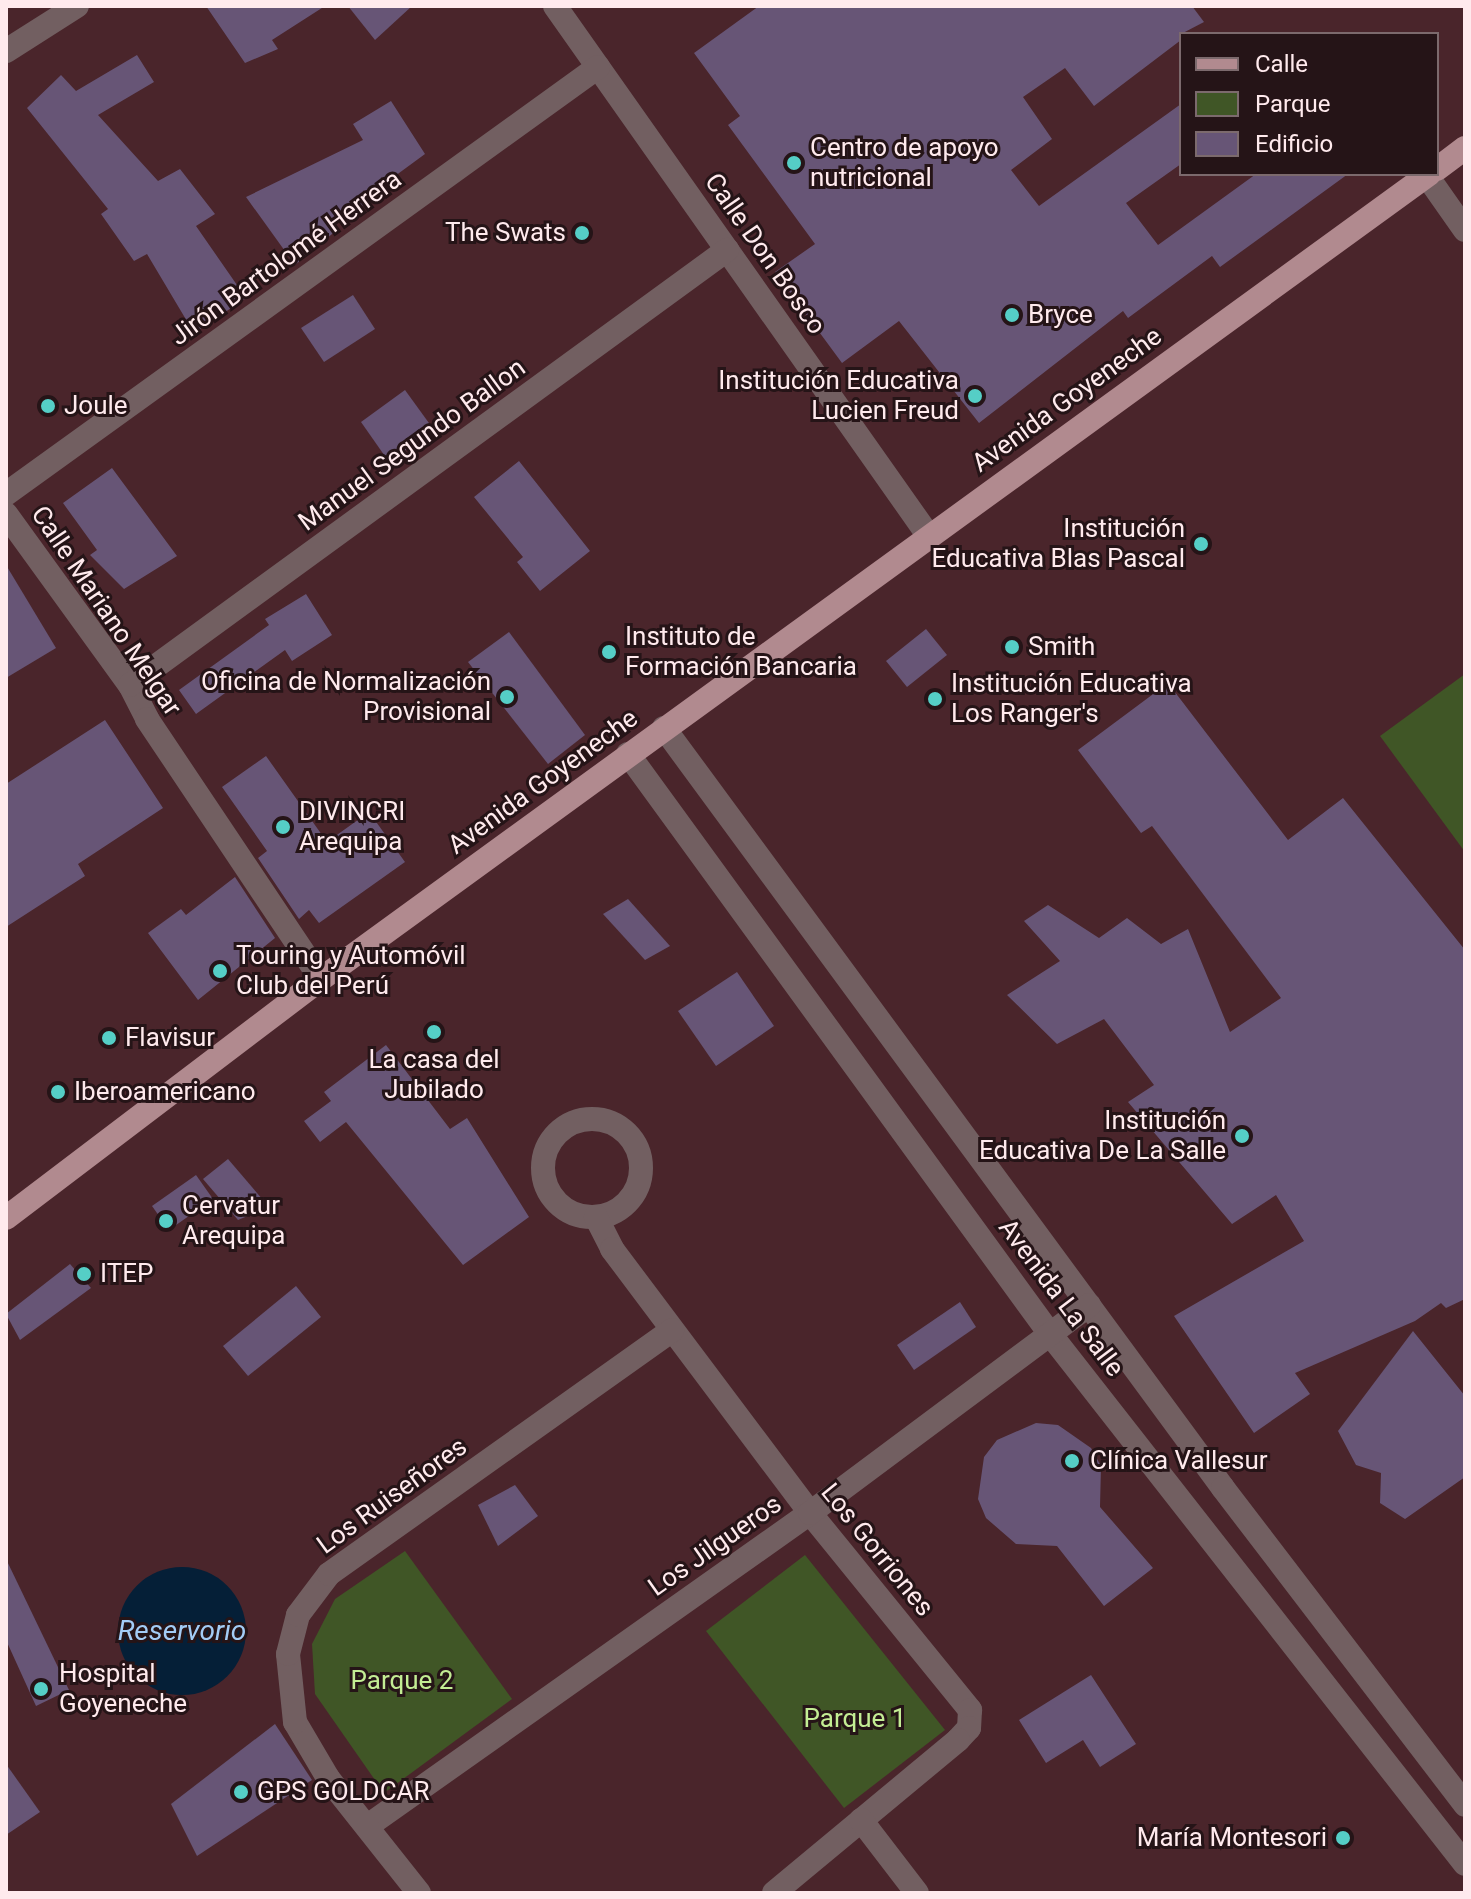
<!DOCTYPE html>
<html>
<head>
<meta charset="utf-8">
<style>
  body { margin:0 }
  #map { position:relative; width:1471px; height:1899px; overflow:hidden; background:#4a252b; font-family:Roboto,sans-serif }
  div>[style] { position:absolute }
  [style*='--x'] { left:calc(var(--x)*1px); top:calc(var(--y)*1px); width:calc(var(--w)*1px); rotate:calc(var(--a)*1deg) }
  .green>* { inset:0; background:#405626 }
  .water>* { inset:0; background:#051f37 }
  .round { border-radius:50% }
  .building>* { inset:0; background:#675576 }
  .minor>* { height:24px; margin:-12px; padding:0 12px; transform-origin:12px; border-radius:12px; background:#725f61 }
  .minor>.ring { margin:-12px; padding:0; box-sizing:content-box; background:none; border:24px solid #725f61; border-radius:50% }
  .major>* { height:24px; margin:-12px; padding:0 12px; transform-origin:12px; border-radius:12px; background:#b18a8f }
  .dots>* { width:22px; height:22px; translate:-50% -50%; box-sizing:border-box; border:4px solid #251417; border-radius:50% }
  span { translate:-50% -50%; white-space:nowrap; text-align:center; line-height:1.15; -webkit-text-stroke:6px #251417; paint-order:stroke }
  .poi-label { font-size:26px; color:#ffeaed }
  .left { translate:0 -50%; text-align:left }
  .right { translate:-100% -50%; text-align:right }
  .street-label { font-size:26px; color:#ffeaed }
  .park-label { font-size:26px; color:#c3ed94 }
  .water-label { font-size:28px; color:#a3ccf6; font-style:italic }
  .frame { position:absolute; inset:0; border:8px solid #ffeaed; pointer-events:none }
  .legend { position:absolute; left:1179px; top:32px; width:260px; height:144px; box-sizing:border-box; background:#251417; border:2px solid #7c6a6d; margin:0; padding:10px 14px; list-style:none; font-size:24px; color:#ffeaed }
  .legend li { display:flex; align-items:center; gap:16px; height:40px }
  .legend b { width:40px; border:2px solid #7c6a6d }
</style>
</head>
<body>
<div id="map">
  <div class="green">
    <i style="clip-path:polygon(1465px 674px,1465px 852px,1380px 736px)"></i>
    <i style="clip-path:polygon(405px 1551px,512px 1699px,384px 1793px,315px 1694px,312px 1644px,335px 1599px)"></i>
    <i style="clip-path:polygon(805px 1555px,945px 1730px,844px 1808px,706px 1631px)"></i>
  </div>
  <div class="water">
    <i class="round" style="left:118px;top:1567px;width:128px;height:128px"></i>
  </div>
  <div class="building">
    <i style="clip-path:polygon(206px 6px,325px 6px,272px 40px,278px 49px,245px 63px)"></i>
    <i style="clip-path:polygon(348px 6px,412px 6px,375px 40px)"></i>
    <i style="clip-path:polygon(759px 6px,1192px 6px,1204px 22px,1181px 34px,1181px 40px,1094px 106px,1065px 68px,1023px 97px,1052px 139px,1011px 170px,1039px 206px,1181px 104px,1181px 164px,1126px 203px,1158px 245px,1256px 174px,1348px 174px,1220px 267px,1212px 256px,1128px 318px,1123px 311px,979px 423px,899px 321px,842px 363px,775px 272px,815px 244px,728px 125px,740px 116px,694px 53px)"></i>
    <i style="clip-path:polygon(137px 55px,154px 82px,98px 115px,158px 181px,180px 169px,215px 214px,196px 226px,246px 298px,194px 333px,147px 254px,134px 261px,101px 214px,108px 209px,27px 108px,61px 75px,76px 91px)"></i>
    <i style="clip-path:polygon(391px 101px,425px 154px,380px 187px,384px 195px,331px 221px,338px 229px,295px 265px,246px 197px,363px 140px,353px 124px)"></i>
    <i style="clip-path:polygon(353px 295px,375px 329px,324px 362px,301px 328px)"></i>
    <i style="clip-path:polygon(405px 390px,434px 430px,389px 462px,361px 422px)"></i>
    <i style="clip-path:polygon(519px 461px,590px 551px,540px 591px,517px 562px,523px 557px,474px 497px)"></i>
    <i style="clip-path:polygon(112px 468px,177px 556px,124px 589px,90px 555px,97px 550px,63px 503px)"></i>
    <i style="clip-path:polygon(6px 565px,56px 648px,6px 678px)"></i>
    <i style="clip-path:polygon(306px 594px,332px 635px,292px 661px,285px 650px,196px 714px,179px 690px,269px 625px,265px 619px)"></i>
    <i style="clip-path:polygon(926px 629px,947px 655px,907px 687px,886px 661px)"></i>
    <i style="clip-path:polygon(509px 632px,585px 735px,548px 764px,468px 662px)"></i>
    <i style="clip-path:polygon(1168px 683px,1288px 840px,1343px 798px,1465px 950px,1465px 1299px,1446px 1308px,1441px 1303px,1415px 1321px,1295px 1373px,1310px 1394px,1254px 1433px,1174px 1316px,1304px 1241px,1276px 1195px,1232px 1224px,1128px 1102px,1154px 1085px,1104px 1019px,1057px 1044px,1007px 995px,1060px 961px,1024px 921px,1048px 905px,1099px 938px,1127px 918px,1161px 944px,1188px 929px,1230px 1032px,1281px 998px,1152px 826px,1141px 833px,1078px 750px)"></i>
    <i style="clip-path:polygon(105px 720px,163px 808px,78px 864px,85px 876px,6px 927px,6px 784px)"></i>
    <i style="clip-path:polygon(266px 756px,327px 842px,369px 812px,405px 862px,319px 923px,309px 910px,299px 919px,258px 858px,267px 851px,222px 787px)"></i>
    <i style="clip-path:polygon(235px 877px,275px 938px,198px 1000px,148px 933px,181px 909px,186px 915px)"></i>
    <i style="clip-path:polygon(628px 899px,670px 946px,645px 960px,603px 914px)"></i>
    <i style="clip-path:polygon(737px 972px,774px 1026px,716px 1066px,678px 1011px)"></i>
    <i style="clip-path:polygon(386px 1045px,450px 1129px,467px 1118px,529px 1217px,463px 1265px,346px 1122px,320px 1142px,304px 1121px,331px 1101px,324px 1092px)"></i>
    <i style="clip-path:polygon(228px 1159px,269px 1207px,238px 1220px,203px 1179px)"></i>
    <i style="clip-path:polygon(196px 1175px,213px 1199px,169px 1230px,152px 1206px)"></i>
    <i style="clip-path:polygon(70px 1264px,91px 1288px,20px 1340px,6px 1314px)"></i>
    <i style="clip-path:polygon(296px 1286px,321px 1317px,248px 1376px,223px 1346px)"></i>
    <i style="clip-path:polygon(960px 1302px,976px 1327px,914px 1370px,897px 1345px)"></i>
    <i style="clip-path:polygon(1413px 1331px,1465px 1396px,1465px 1477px,1405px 1519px,1380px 1503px,1381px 1473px,1356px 1465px,1338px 1431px)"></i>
    <i style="clip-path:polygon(1036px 1423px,1058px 1425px,1091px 1448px,1101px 1466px,1100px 1507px,1153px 1568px,1104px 1606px,1057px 1546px,1016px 1544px,986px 1518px,978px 1499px,984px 1457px,997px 1440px)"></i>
    <i style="clip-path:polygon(515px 1485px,538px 1516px,498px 1546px,478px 1505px)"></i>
    <i style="clip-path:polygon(6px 1559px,69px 1690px,36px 1706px,6px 1640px)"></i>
    <i style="clip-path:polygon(1091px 1675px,1136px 1744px,1100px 1767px,1083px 1740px,1046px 1763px,1019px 1720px)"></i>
    <i style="clip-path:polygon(275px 1724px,312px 1780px,197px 1856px,171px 1804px)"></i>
    <i style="clip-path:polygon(6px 1764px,40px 1812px,6px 1835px)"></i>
  </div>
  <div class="minor">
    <i style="--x:555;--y:6;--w:647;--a:54.81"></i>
    <i style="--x:6;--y:51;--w:84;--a:-32.4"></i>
    <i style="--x:1427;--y:176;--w:66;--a:54.9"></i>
    <i style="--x:6;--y:494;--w:730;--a:-35.8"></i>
    <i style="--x:6;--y:514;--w:211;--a:54.1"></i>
    <i style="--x:130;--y:685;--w:38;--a:63"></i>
    <i style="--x:147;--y:719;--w:313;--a:56.2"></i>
    <i style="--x:130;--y:685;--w:739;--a:-36.08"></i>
    <i style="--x:664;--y:728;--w:943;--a:53.66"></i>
    <i style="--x:1223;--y:1488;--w:399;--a:52.6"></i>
    <i style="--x:628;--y:754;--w:717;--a:53.96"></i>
    <i style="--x:1050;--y:1334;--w:673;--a:51.94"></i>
    <i class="ring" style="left:543px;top:1119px;width:74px;height:74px"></i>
    <i style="--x:596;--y:1217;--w:36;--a:63"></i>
    <i style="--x:612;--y:1249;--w:330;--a:53.1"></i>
    <i style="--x:810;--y:1513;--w:254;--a:50.9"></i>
    <i style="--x:970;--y:1710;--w:18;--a:93"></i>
    <i style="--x:969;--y:1728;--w:16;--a:133"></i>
    <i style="--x:958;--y:1740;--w:239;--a:140.3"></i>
    <i style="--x:861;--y:1820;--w:92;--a:52.5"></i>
    <i style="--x:369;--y:1825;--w:540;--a:-35.28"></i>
    <i style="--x:810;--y:1513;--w:348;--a:-36.7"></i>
    <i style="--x:419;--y:1893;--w:147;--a:-128.4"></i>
    <i style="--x:328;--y:1778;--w:65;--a:-120.5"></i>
    <i style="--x:295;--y:1722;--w:68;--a:-95.9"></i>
    <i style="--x:288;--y:1654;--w:40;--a:-75.6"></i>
    <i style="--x:298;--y:1615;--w:51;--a:-52.9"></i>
    <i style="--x:329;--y:1574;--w:421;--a:-35.4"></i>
  </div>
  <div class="major">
    <i style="--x:1437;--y:169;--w:35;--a:-37"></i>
    <i style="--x:6;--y:1218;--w:395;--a:-37.2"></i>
    <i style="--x:321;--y:979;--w:1370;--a:-36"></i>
  </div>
  <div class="dots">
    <i style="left:794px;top:163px;background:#55cec6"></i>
    <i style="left:582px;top:233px;background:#55cec6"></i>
    <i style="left:1012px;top:315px;background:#55cec6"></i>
    <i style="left:975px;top:396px;background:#55cec6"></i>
    <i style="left:48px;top:406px;background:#55cec6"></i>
    <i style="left:1201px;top:544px;background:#55cec6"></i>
    <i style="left:1012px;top:647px;background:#55cec6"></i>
    <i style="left:609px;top:652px;background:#55cec6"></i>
    <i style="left:507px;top:697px;background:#55cec6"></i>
    <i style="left:935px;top:699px;background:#55cec6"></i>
    <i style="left:283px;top:827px;background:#55cec6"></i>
    <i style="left:220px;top:971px;background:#55cec6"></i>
    <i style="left:434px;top:1032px;background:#55cec6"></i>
    <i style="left:109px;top:1038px;background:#55cec6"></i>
    <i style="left:58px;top:1092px;background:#55cec6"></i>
    <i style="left:1242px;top:1136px;background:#55cec6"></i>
    <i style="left:166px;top:1221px;background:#55cec6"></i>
    <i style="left:84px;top:1274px;background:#55cec6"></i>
    <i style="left:1072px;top:1461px;background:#55cec6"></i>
    <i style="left:41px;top:1689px;background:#55cec6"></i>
    <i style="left:241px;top:1792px;background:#55cec6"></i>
    <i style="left:1343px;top:1838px;background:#55cec6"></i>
  </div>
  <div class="poi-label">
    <span class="left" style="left:810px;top:163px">Centro de apoyo<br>nutricional</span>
    <span class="right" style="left:566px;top:233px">The Swats</span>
    <span class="left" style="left:1028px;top:315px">Bryce</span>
    <span class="right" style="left:959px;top:396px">Institución Educativa<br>Lucien Freud</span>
    <span class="left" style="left:64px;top:406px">Joule</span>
    <span class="right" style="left:1185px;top:544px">Institución<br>Educativa Blas Pascal</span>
    <span class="left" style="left:625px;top:652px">Instituto de<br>Formación Bancaria</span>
    <span class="left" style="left:1028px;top:647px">Smith</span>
    <span class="right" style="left:491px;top:697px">Oficina de Normalización<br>Provisional</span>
    <span class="left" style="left:951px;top:699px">Institución Educativa<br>Los Ranger's</span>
    <span class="left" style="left:299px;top:827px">DIVINCRI<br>Arequipa</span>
    <span class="left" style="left:236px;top:971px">Touring y Automóvil<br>Club del Perú</span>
    <span class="left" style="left:125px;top:1038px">Flavisur</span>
    <span style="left:434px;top:1075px">La casa del<br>Jubilado</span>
    <span class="left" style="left:74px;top:1092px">Iberoamericano</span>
    <span class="right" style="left:1226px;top:1136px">Institución<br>Educativa De La Salle</span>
    <span class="left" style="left:182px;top:1221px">Cervatur<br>Arequipa</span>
    <span class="left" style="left:100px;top:1274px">ITEP</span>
    <span class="left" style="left:1090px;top:1461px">Clínica Vallesur</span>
    <span class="left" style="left:59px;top:1689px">Hospital<br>Goyeneche</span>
    <span class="left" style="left:257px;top:1792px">GPS GOLDCAR</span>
    <span class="right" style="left:1327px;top:1838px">María Montesori</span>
  </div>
  <div class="street-label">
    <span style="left:765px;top:254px;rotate:55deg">Calle Don Bosco</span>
    <span style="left:286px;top:258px;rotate:-36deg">Jirón Bartolomé Herrera</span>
    <span style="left:1067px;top:400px;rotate:-36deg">Avenida Goyeneche</span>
    <span style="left:412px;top:445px;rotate:-36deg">Manuel Segundo Ballon</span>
    <span style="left:106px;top:611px;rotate:56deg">Calle Mariano Melgar</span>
    <span style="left:543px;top:782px;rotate:-36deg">Avenida Goyeneche</span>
    <span style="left:1061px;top:1298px;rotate:53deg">Avenida La Salle</span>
    <span style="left:392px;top:1496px;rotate:-36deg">Los Ruiseñores</span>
    <span style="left:715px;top:1546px;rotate:-35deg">Los Jilgueros</span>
    <span style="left:877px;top:1550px;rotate:51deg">Los Gorriones</span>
  </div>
  <div class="park-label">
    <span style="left:402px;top:1681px">Parque 2</span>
    <span style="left:855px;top:1719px">Parque 1</span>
  </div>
  <div class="water-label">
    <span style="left:182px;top:1631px">Reservorio</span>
  </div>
  <div class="frame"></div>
  <ul class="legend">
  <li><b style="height:10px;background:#b18a8f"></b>Calle</li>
  <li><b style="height:22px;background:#405626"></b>Parque</li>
  <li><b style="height:22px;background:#675576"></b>Edificio</li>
  </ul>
</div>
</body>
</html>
